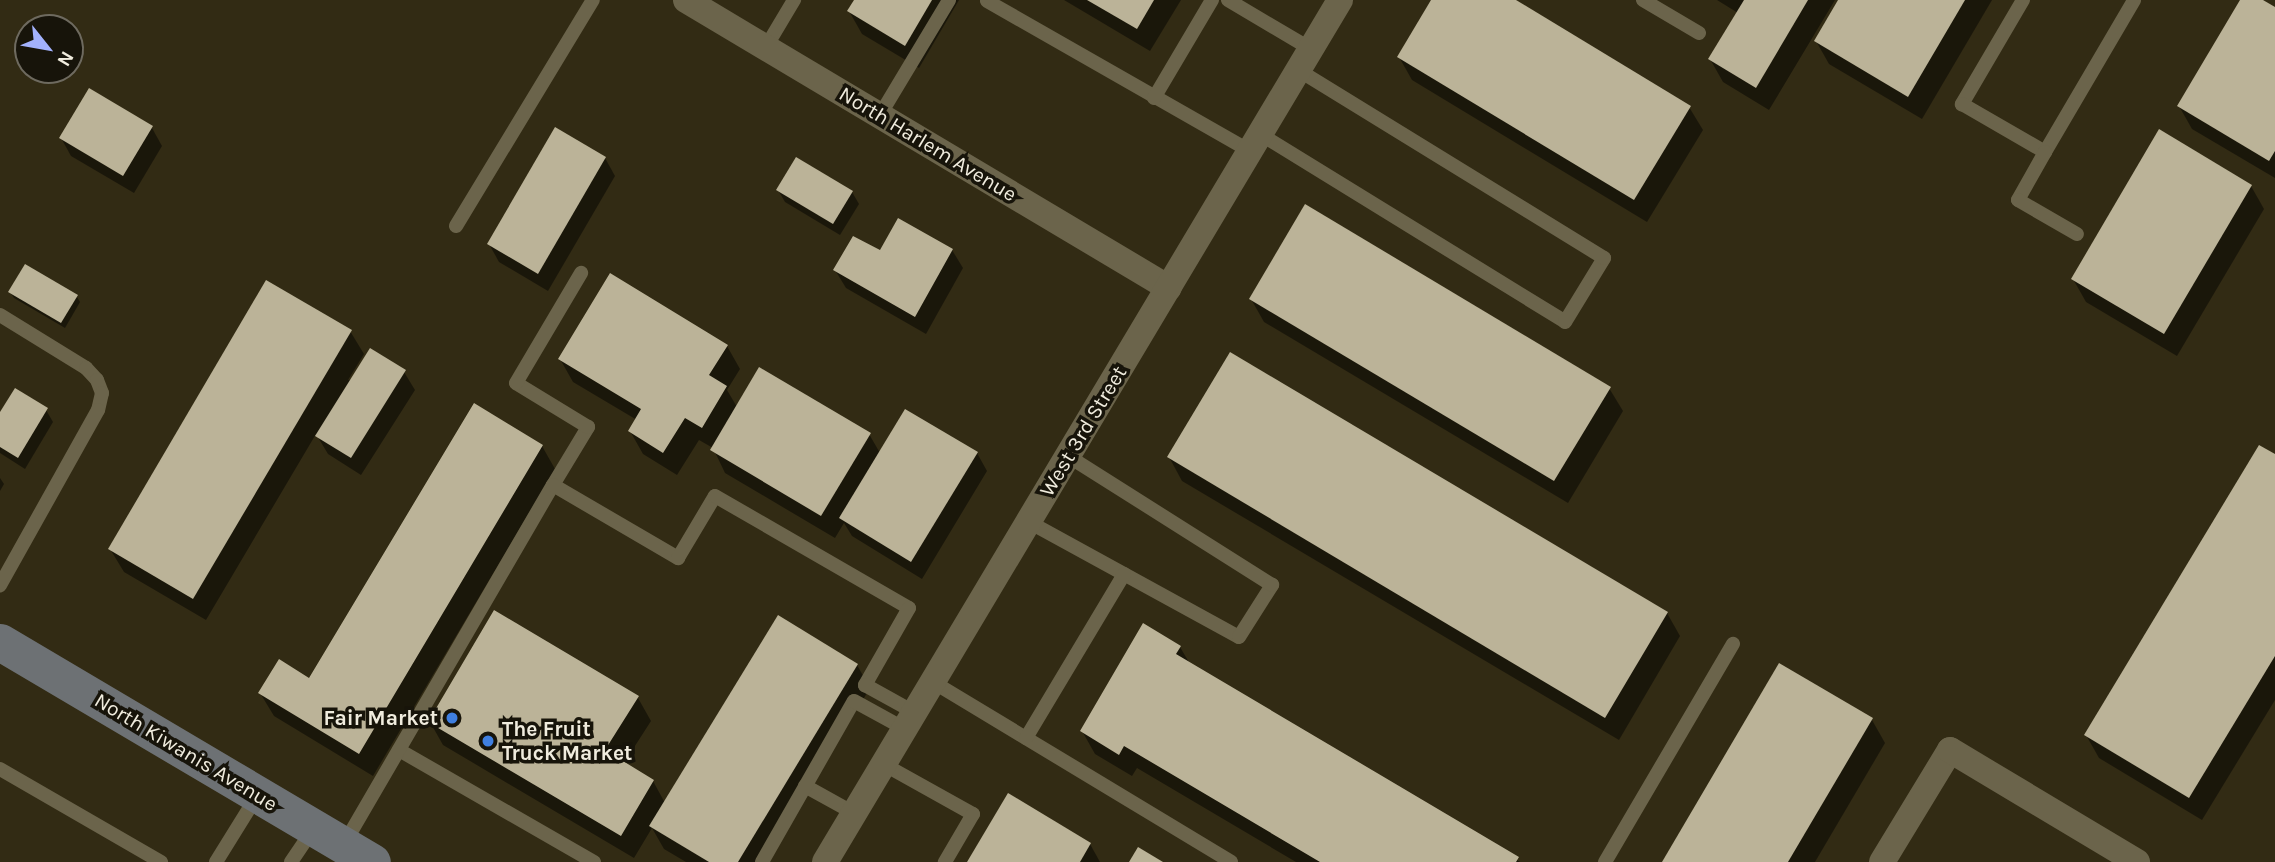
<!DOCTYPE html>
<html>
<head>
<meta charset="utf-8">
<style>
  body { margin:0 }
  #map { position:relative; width:2275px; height:862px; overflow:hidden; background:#322b14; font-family:Karla,sans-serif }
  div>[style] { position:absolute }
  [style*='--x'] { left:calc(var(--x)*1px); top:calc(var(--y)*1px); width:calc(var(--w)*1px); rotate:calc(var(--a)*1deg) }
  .shadow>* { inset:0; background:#0007 }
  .building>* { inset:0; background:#bbb398 }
  .service>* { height:14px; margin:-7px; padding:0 7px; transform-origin:7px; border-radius:7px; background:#6b644b }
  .minor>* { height:26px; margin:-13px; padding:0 13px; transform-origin:13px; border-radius:13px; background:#6b644b }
  .secondary>* { height:37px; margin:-18.5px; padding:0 18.5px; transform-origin:18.5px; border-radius:18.5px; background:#6d7174 }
  .dots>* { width:19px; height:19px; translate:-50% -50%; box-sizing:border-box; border:4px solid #17140a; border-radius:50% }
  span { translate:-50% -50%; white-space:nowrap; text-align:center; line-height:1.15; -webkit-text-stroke:7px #17140a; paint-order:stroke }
  .street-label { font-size:21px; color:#f0ecde }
  .poi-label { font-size:21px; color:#f0ecde; font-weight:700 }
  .right { translate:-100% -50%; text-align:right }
  .left { translate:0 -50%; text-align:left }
  .north { position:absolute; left:14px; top:14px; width:70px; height:70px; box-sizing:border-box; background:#17140a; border:2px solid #6e6a5f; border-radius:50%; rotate:121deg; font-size:19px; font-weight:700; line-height:28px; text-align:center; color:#f0ecde }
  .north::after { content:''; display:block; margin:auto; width:24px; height:32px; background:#a3b2fd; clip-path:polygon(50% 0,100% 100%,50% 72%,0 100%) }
</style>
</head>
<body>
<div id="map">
  <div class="shadow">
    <i style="clip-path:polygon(856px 0,959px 0,919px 68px,862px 34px,849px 11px)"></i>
    <i style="clip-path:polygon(1064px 0,1181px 0,1150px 51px)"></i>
    <i style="clip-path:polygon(1433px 0,1513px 0,1689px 107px,1703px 130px,1647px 222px,1412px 80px,1399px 57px)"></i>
    <i style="clip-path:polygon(1717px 0,1835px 0,1769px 110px,1723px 82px,1710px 59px,1738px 13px)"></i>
    <i style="clip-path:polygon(1840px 0,1992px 0,1922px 119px,1829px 64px,1816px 41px)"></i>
    <i style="clip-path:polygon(2242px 0,2259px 0,2275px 9px,2275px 178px,2192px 129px,2179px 106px)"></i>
    <i style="clip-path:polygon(152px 128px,162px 146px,134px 193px,71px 156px,61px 138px)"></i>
    <i style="clip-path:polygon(605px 158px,615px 176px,548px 291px,499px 262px,489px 244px)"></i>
    <i style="clip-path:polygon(2251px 186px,2264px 209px,2177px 356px,2086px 302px,2073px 279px)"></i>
    <i style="clip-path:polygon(778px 190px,852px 192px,859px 204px,840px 235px,785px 202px)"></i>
    <i style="clip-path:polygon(952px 250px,963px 268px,926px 334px,846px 288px,835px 270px)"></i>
    <i style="clip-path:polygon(10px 292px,77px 297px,80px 302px,65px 328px,14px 298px)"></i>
    <i style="clip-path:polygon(1251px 299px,1609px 388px,1623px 411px,1568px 503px,1264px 322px)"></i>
    <i style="clip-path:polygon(350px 331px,364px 354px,348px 380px,404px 372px,415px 390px,361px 475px,328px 454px,316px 434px,206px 620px,124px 572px,110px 549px)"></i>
    <i style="clip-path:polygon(727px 346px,740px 369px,727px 390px,737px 407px,869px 434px,880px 453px,977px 453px,987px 471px,922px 579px,852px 536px,844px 523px,835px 538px,725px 473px,713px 448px,699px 440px,677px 475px,643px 454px,630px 431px,637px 420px,573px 382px,560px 359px)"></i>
    <i style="clip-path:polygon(46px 410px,53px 422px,25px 469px,0 453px,0 412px)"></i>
    <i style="clip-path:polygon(542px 446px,555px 469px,373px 776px,274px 716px,260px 693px,310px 680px)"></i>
    <i style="clip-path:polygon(2275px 456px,2275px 700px,2202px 820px,2099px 758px,2086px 735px)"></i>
    <i style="clip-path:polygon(1169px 457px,1667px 613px,1680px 636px,1619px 740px,1182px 481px)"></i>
    <i style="clip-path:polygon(0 478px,4px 484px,0 491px)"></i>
    <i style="clip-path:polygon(494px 613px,638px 698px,651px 721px,624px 763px,653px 781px,665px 803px,857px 665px,870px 688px,765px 862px,686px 862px,664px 849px,652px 828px,634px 858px,443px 745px,430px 722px)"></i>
    <i style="clip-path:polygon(1180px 647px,1190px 664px,1520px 862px,1296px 862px,1137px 768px,1132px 776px,1095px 754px,1082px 731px)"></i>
    <i style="clip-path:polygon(1872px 720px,1885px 743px,1815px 862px,1664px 862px)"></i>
    <i style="clip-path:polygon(1090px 844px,1100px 862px,969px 862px)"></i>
  </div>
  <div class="building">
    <i style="clip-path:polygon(854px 0,932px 0,905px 46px,847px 11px)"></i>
    <i style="clip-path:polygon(1087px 0,1154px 0,1137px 29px)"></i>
    <i style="clip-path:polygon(1431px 0,1516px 0,1691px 106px,1634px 200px,1397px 57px)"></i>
    <i style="clip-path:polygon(1744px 0,1808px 0,1756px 88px,1708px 59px)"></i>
    <i style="clip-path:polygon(1838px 0,1965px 0,1908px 97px,1814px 41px)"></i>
    <i style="clip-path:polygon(2240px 0,2263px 0,2275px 7px,2275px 151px,2269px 161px,2177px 106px)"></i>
    <i style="clip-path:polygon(89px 88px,153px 126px,123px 176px,59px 138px)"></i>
    <i style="clip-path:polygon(555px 127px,606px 157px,538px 274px,487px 244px)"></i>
    <i style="clip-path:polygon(2159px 129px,2252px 185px,2164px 334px,2071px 279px)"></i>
    <i style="clip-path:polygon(796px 157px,853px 191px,833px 224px,776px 190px)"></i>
    <i style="clip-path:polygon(1305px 204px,1611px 387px,1554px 481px,1249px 299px)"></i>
    <i style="clip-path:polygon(898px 218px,953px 249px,915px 317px,833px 270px,853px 236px,880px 250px)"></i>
    <i style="clip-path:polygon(25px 264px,78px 295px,61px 323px,8px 292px)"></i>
    <i style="clip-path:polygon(610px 273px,728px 345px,709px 375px,727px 386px,702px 428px,685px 418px,663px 453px,628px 431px,641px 409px,558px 359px)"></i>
    <i style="clip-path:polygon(266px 280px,352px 330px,193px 599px,108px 549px)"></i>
    <i style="clip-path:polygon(370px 348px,406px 370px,351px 458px,315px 436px)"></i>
    <i style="clip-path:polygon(1230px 352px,1668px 612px,1605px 718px,1167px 457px)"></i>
    <i style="clip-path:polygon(759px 367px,871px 433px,821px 516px,710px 450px)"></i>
    <i style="clip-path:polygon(15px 388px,48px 408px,18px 458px,0 447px,0 412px)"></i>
    <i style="clip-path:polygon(474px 403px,543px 445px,359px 754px,258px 693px,279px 659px,309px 678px)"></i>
    <i style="clip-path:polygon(905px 409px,978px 452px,911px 562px,839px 518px)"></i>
    <i style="clip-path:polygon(2259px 445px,2275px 454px,2275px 656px,2189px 798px,2084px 735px)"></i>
    <i style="clip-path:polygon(494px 610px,639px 696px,605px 750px,654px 780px,621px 836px,428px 722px)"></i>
    <i style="clip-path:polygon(778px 615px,858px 664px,738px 862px,709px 862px,649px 826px)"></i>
    <i style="clip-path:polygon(1143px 623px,1181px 646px,1176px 654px,1519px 857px,1516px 862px,1320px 862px,1124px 746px,1119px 755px,1080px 731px)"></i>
    <i style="clip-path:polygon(1779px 663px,1873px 718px,1788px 862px,1662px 862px)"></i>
    <i style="clip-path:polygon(1008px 793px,1091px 843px,1080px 862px,967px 862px)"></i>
    <i style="clip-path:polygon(1138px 847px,1163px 862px,1129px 862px)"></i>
  </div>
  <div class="service">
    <i style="--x:1228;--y:0;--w:96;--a:30.6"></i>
    <i style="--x:1643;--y:0;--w:65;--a:30.5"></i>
    <i style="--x:2023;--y:0;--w:121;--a:120.4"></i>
    <i style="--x:1962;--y:104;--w:96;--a:30"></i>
    <i style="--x:2045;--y:152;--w:176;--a:-59.6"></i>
    <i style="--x:987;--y:1;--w:303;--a:29.7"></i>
    <i style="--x:766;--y:47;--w:55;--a:-59.2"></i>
    <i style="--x:1154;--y:98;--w:114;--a:-59.4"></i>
    <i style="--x:880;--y:115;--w:134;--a:-59"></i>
    <i style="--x:1260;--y:134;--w:358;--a:31.6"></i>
    <i style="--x:1565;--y:322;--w:75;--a:-58.6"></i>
    <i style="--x:1604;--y:258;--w:358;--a:-148.4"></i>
    <i style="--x:2045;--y:152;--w:55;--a:119.4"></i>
    <i style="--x:2018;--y:200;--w:68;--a:30"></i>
    <i style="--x:456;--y:226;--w:264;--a:-58.8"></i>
    <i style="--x:0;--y:315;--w:101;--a:31.6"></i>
    <i style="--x:86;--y:368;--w:16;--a:47"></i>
    <i style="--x:97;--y:380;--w:14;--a:69"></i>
    <i style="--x:102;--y:393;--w:17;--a:103"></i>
    <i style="--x:98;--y:410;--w:201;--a:119.2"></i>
    <i style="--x:553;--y:485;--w:68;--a:-58.9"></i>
    <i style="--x:588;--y:427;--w:84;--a:-148.6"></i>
    <i style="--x:516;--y:383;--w:128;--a:-59.4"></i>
    <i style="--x:1029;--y:522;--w:239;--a:28.7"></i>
    <i style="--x:1239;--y:637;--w:62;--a:-57.6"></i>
    <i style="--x:1272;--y:585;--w:241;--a:-147.7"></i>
    <i style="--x:933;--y:682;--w:348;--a:31.1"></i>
    <i style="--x:1026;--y:738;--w:191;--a:-59.1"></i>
    <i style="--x:399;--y:750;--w:225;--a:29.9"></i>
    <i style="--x:883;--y:764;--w:103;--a:29.1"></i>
    <i style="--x:973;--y:814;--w:56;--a:120.3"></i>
    <i style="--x:0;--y:769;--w:186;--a:30"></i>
    <i style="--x:805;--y:786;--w:56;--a:28.9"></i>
    <i style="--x:344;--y:844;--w:415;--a:-59.8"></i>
    <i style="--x:553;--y:485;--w:145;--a:30.3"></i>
    <i style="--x:678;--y:558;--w:72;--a:-59.2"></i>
    <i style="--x:715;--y:496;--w:224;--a:30"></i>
    <i style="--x:909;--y:608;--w:89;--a:119.7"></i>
    <i style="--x:865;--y:685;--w:56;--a:28.9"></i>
    <i style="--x:216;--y:862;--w:78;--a:-58.2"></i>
    <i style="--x:291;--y:862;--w:40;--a:-56"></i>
    <i style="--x:762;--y:862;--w:185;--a:-60.3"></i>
    <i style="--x:854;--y:701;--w:58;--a:28.8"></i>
    <i style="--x:1605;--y:862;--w:253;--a:-59.6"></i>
  </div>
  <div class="minor">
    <i style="--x:686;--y:0;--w:562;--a:30.81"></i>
    <i style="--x:825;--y:862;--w:1004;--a:-59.14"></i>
    <i style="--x:1882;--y:862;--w:131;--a:-58.7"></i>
    <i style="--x:1950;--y:750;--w:218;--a:30.9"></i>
  </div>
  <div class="secondary">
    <i style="--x:0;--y:642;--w:432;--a:30.6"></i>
  </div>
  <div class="dots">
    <i style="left:452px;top:718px;background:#3f7fe0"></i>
    <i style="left:488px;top:741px;background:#3f7fe0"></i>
  </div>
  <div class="street-label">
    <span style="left:928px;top:144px;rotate:31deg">North Harlem Avenue</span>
    <span style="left:1083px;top:431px;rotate:-59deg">West 3rd Street</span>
    <span style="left:186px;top:752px;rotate:31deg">North Kiwanis Avenue</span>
  </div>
  <div class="poi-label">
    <span class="right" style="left:438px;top:718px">Fair Market</span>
    <span class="left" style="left:502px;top:741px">The Fruit<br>Truck Market</span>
  </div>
  <div class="north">N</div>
</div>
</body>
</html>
